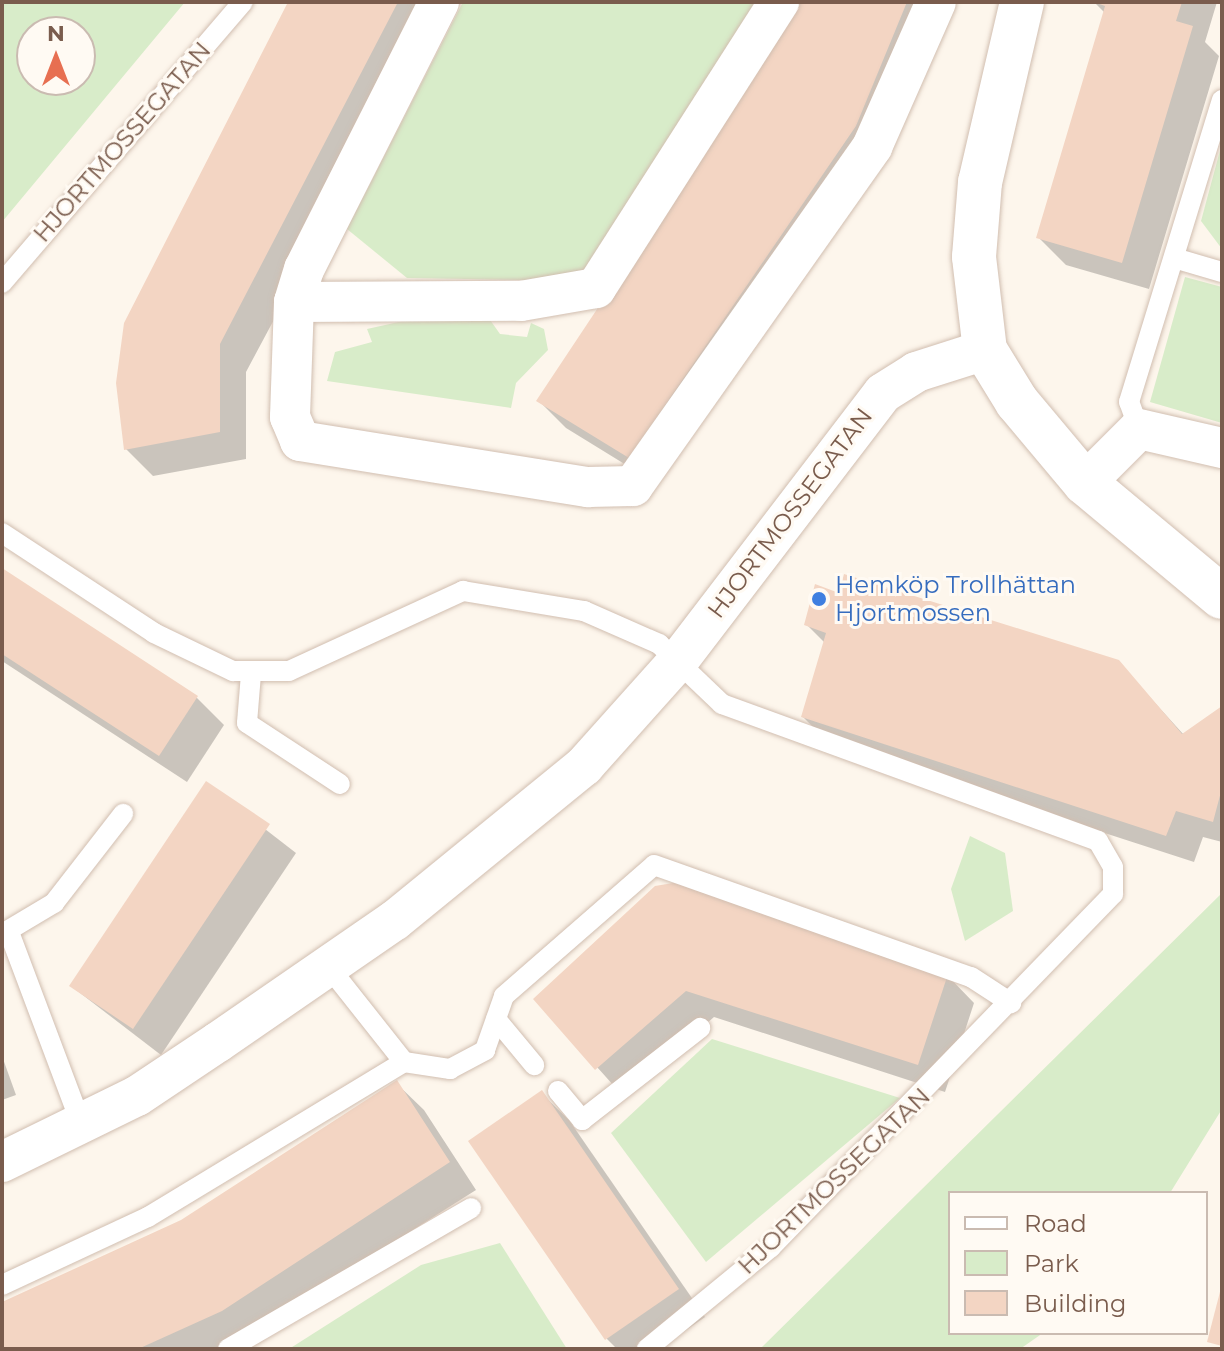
<!DOCTYPE html>
<html>
<head>
<meta charset="utf-8">
<style>
  body { margin:0 }
  #map { position:relative; width:1224px; height:1351px; overflow:hidden; background:#fdf6ec; font-family:Montserrat,sans-serif }
  div>[style] { position:absolute }
  [style*='--x'] { left:calc(var(--x)*1px); top:calc(var(--y)*1px); width:calc(var(--w)*1px); rotate:calc(var(--a)*1deg) }
  .green>* { inset:0; background:#d8ecc9 }
  .shadow>* { inset:0; background:#0003 }
  .building>* { inset:0; background:#f3d5c3 }
  .roads { filter:drop-shadow(0 0 2px #d1beb0) drop-shadow(0 0 2px #d1beb0) }
  .lane>* { height:20px; margin:-10px; padding:0 10px; transform-origin:10px; border-radius:10px; background:#fff }
  .street>* { height:40px; margin:-20px; padding:0 20px; transform-origin:20px; border-radius:20px; background:#fff }
  .secondary>* { height:44px; margin:-22px; padding:0 22px; transform-origin:22px; border-radius:22px; background:#fff }
  .dots>* { width:22px; height:22px; translate:-50% -50%; box-sizing:border-box; border:4px solid #fffaf3; border-radius:50% }
  span { translate:-50% -50%; white-space:nowrap; text-align:center; line-height:1.15; -webkit-text-stroke:6px #fffaf3; paint-order:stroke }
  .street-label { font-size:24px; color:#7a5c4d }
  .shop-label { font-size:24px; color:#366cbe }
  .left { translate:0 -50%; text-align:left }
  .frame { position:absolute; inset:0; border:4px solid #7a5c4d; pointer-events:none }
  .legend { position:absolute; left:948px; top:1191px; width:260px; height:144px; box-sizing:border-box; background:#fffaf3; border:2px solid #cabbb1; margin:0; padding:10px 14px; list-style:none; font-size:24px; color:#7a5c4d }
  .legend li { display:flex; align-items:center; gap:16px; height:40px }
  .legend b { width:40px; border:2px solid #cabbb1 }
  .north { position:absolute; left:16px; top:16px; width:80px; height:80px; box-sizing:border-box; background:#fffaf3; border:2px solid #cabbb1; border-radius:50%; rotate:0deg; font-size:22px; font-weight:700; line-height:32px; text-align:center; color:#7a5c4d }
  .north::after { content:''; display:block; margin:auto; width:28px; height:36px; background:#e76f51; clip-path:polygon(50% 0,100% 100%,50% 72%,0 100%) }
</style>
</head>
<body>
<div id="map">
  <div class="green">
    <i style="clip-path:polygon(evenodd,2px 2px,185px 2px,2px 222px,2px 2px,80px 32px,80px 80px,32px 80px,32px 32px,80px 32px)"></i>
    <i style="clip-path:polygon(463px 2px,755px 2px,580px 281px,407px 278px,347px 229px)"></i>
    <i style="clip-path:polygon(1222px 143px,1222px 249px,1201px 221px)"></i>
    <i style="clip-path:polygon(1185px 277px,1222px 287px,1222px 423px,1150px 402px)"></i>
    <i style="clip-path:polygon(426px 316px,488px 317px,500px 334px,527px 337px,531px 323px,544px 329px,548px 350px,516px 383px,511px 408px,327px 381px,335px 352px,372px 342px,367px 329px)"></i>
    <i style="clip-path:polygon(970px 836px,1005px 853px,1013px 911px,965px 941px,951px 889px)"></i>
    <i style="clip-path:polygon(1222px 893px,1222px 1109px,1170px 1193px,950px 1193px,950px 1333px,1043px 1333px,1020px 1349px,760px 1349px)"></i>
    <i style="clip-path:polygon(712px 1039px,900px 1098px,706px 1262px,611px 1133px)"></i>
    <i style="clip-path:polygon(500px 1243px,567px 1349px,289px 1349px,421px 1265px)"></i>
  </div>
  <div class="shadow">
    <i style="clip-path:polygon(290px 2px,444px 2px,246px 372px,246px 459px,153px 476px,126px 449px)"></i>
    <i style="clip-path:polygon(794px 2px,941px 2px,657px 484px,566px 428px,539px 401px)"></i>
    <i style="clip-path:polygon(1094px 2px,1217px 2px,1205px 42px,1219px 56px,1149px 289px,1066px 265px,1038px 237px,1105px 13px)"></i>
    <i style="clip-path:polygon(2px 571px,197px 698px,224px 725px,187px 782px,2px 661px)"></i>
    <i style="clip-path:polygon(840px 595px,1118px 662px,1184px 735px,1222px 708px,1222px 842px,1203px 837px,1194px 862px,830px 744px,803px 717px,825px 643px,806px 624px)"></i>
    <i style="clip-path:polygon(207px 784px,296px 853px,161px 1055px,71px 986px)"></i>
    <i style="clip-path:polygon(947px 975px,974px 1003px,945px 1092px,714px 1017px,623px 1096px,536px 999px)"></i>
    <i style="clip-path:polygon(2px 1056px,16px 1095px,2px 1100px)"></i>
    <i style="clip-path:polygon(396px 1083px,424px 1110px,476px 1190px,225px 1349px,2px 1349px,2px 1305px,182px 1222px)"></i>
    <i style="clip-path:polygon(541px 1093px,569px 1120px,705px 1317px,659px 1349px,617px 1349px,607px 1339px)"></i>
  </div>
  <div class="building">
    <i style="clip-path:polygon(288px 2px,398px 2px,220px 344px,220px 432px,124px 450px,116px 383px,124px 323px)"></i>
    <i style="clip-path:polygon(792px 2px,907px 2px,856px 126px,629px 458px,536px 401px,752px 76px)"></i>
    <i style="clip-path:polygon(1094px 2px,1182px 2px,1176px 21px,1193px 26px,1122px 263px,1036px 238px,1105px 6px)"></i>
    <i style="clip-path:polygon(2px 568px,198px 696px,159px 756px,2px 654px)"></i>
    <i style="clip-path:polygon(844px 574px,1119px 660px,1182px 734px,1222px 706px,1222px 788px,1213px 822px,1176px 811px,1166px 836px,801px 717px,826px 633px,804px 625px,815px 584px,839px 593px)"></i>
    <i style="clip-path:polygon(206px 781px,270px 824px,133px 1029px,69px 986px)"></i>
    <i style="clip-path:polygon(679px 882px,948px 974px,918px 1065px,686px 991px,595px 1070px,533px 999px,655px 886px)"></i>
    <i style="clip-path:polygon(397px 1080px,450px 1162px,222px 1311px,138px 1349px,2px 1349px,2px 1302px,181px 1220px)"></i>
    <i style="clip-path:polygon(542px 1090px,679px 1289px,605px 1340px,468px 1141px)"></i>
    <i style="clip-path:polygon(1221px 1288px,1222px 1288px,1222px 1346px,1207px 1342px)"></i>
  </div>
  <div class="roads">
    <div class="lane">
      <i style="--x:1174;--y:258;--w:50;--a:16.3"></i>
      <i style="--x:2;--y:283;--w:370;--a:-49.4"></i>
      <i style="--x:1139;--y:429;--w:29;--a:-110"></i>
      <i style="--x:1129;--y:402;--w:316;--a:-72.9"></i>
      <i style="--x:2;--y:533;--w:182;--a:33.3"></i>
      <i style="--x:154;--y:633;--w:88;--a:25.7"></i>
      <i style="--x:233;--y:671;--w:56;--a:0"></i>
      <i style="--x:289;--y:671;--w:192;--a:-24.7"></i>
      <i style="--x:463;--y:591;--w:123;--a:9.4"></i>
      <i style="--x:584;--y:611;--w:82;--a:23.7"></i>
      <i style="--x:659;--y:644;--w:87;--a:43.6"></i>
      <i style="--x:722;--y:704;--w:400;--a:20"></i>
      <i style="--x:1098;--y:841;--w:30;--a:60"></i>
      <i style="--x:1113;--y:867;--w:27;--a:90"></i>
      <i style="--x:1113;--y:894;--w:492;--a:134.1"></i>
      <i style="--x:771;--y:1247;--w:161;--a:140.6"></i>
      <i style="--x:251;--y:674;--w:49;--a:94.7"></i>
      <i style="--x:247;--y:723;--w:111;--a:33.3"></i>
      <i style="--x:9;--y:932;--w:205;--a:69.4"></i>
      <i style="--x:2;--y:934;--w:61;--a:-30.8"></i>
      <i style="--x:54;--y:903;--w:113;--a:-52.2"></i>
      <i style="--x:496;--y:1019;--w:60;--a:50.4"></i>
      <i style="--x:404;--y:1062;--w:47;--a:8.7"></i>
      <i style="--x:450;--y:1069;--w:40;--a:-28"></i>
      <i style="--x:485;--y:1050;--w:57;--a:-70.6"></i>
      <i style="--x:504;--y:996;--w:199;--a:-41.1"></i>
      <i style="--x:654;--y:865;--w:336;--a:19.5"></i>
      <i style="--x:971;--y:977;--w:48;--a:33"></i>
      <i style="--x:558;--y:1091;--w:38;--a:50"></i>
      <i style="--x:582;--y:1120;--w:150;--a:-37.9"></i>
      <i style="--x:2;--y:1285;--w:161;--a:-25"></i>
      <i style="--x:148;--y:1217;--w:299;--a:-31.2"></i>
      <i style="--x:404;--y:1062;--w:124;--a:-128.4"></i>
      <i style="--x:228;--y:1349;--w:281;--a:-30.1"></i>
    </div>
    <div class="street">
      <i style="--x:439;--y:2;--w:299;--a:116.8"></i>
      <i style="--x:304;--y:269;--w:34;--a:107"></i>
      <i style="--x:294;--y:302;--w:115;--a:92"></i>
      <i style="--x:290;--y:417;--w:26;--a:67"></i>
      <i style="--x:300;--y:441;--w:292;--a:9.1"></i>
      <i style="--x:588;--y:487;--w:45;--a:-1.3"></i>
      <i style="--x:633;--y:486;--w:415;--a:-54.8"></i>
      <i style="--x:872;--y:147;--w:158;--a:-66.2"></i>
      <i style="--x:294;--y:302;--w:227;--a:-0.3"></i>
      <i style="--x:521;--y:301;--w:76;--a:-9.8"></i>
      <i style="--x:596;--y:288;--w:340;--a:-57.4"></i>
      <i style="--x:1085;--y:483;--w:76;--a:-45"></i>
      <i style="--x:1139;--y:429;--w:85;--a:12.9"></i>
      <i style="--x:2;--y:1162;--w:150;--a:-26.1"></i>
      <i style="--x:137;--y:1096;--w:97;--a:-33.7"></i>
      <i style="--x:218;--y:1042;--w:215;--a:-34.6"></i>
      <i style="--x:395;--y:920;--w:244;--a:-39.2"></i>
      <i style="--x:584;--y:766;--w:141;--a:-48.2"></i>
      <i style="--x:678;--y:661;--w:337;--a:-52.6"></i>
      <i style="--x:883;--y:393;--w:39;--a:-32"></i>
      <i style="--x:916;--y:372;--w:72;--a:-17.7"></i>
    </div>
    <div class="secondary">
      <i style="--x:1022;--y:2;--w:185;--a:103.1"></i>
      <i style="--x:980;--y:182;--w:75;--a:94.6"></i>
      <i style="--x:974;--y:257;--w:94;--a:83.3"></i>
      <i style="--x:985;--y:350;--w:61;--a:58.4"></i>
      <i style="--x:1017;--y:402;--w:106;--a:50"></i>
      <i style="--x:1085;--y:483;--w:178;--a:39.8"></i>
    </div>
  </div>
  <div class="dots">
    <i style="left:819px;top:599px;background:#3f7fe0"></i>
  </div>
  <div class="street-label">
    <span style="left:122px;top:142px;rotate:-49deg">HJORTMOSSEGATAN</span>
    <span style="left:790px;top:513px;rotate:-53deg">HJORTMOSSEGATAN</span>
    <span style="left:834px;top:1181px;rotate:-44deg">HJORTMOSSEGATAN</span>
  </div>
  <div class="shop-label">
    <span class="left" style="left:835px;top:599px">Hemköp Trollhättan<br>Hjortmossen</span>
  </div>
  <div class="frame"></div>
  <ul class="legend">
  <li><b style="height:10px;background:#fff"></b>Road</li>
  <li><b style="height:22px;background:#d8ecc9"></b>Park</li>
  <li><b style="height:22px;background:#f3d5c3"></b>Building</li>
  </ul>
  <div class="north">N</div>
</div>
</body>
</html>
